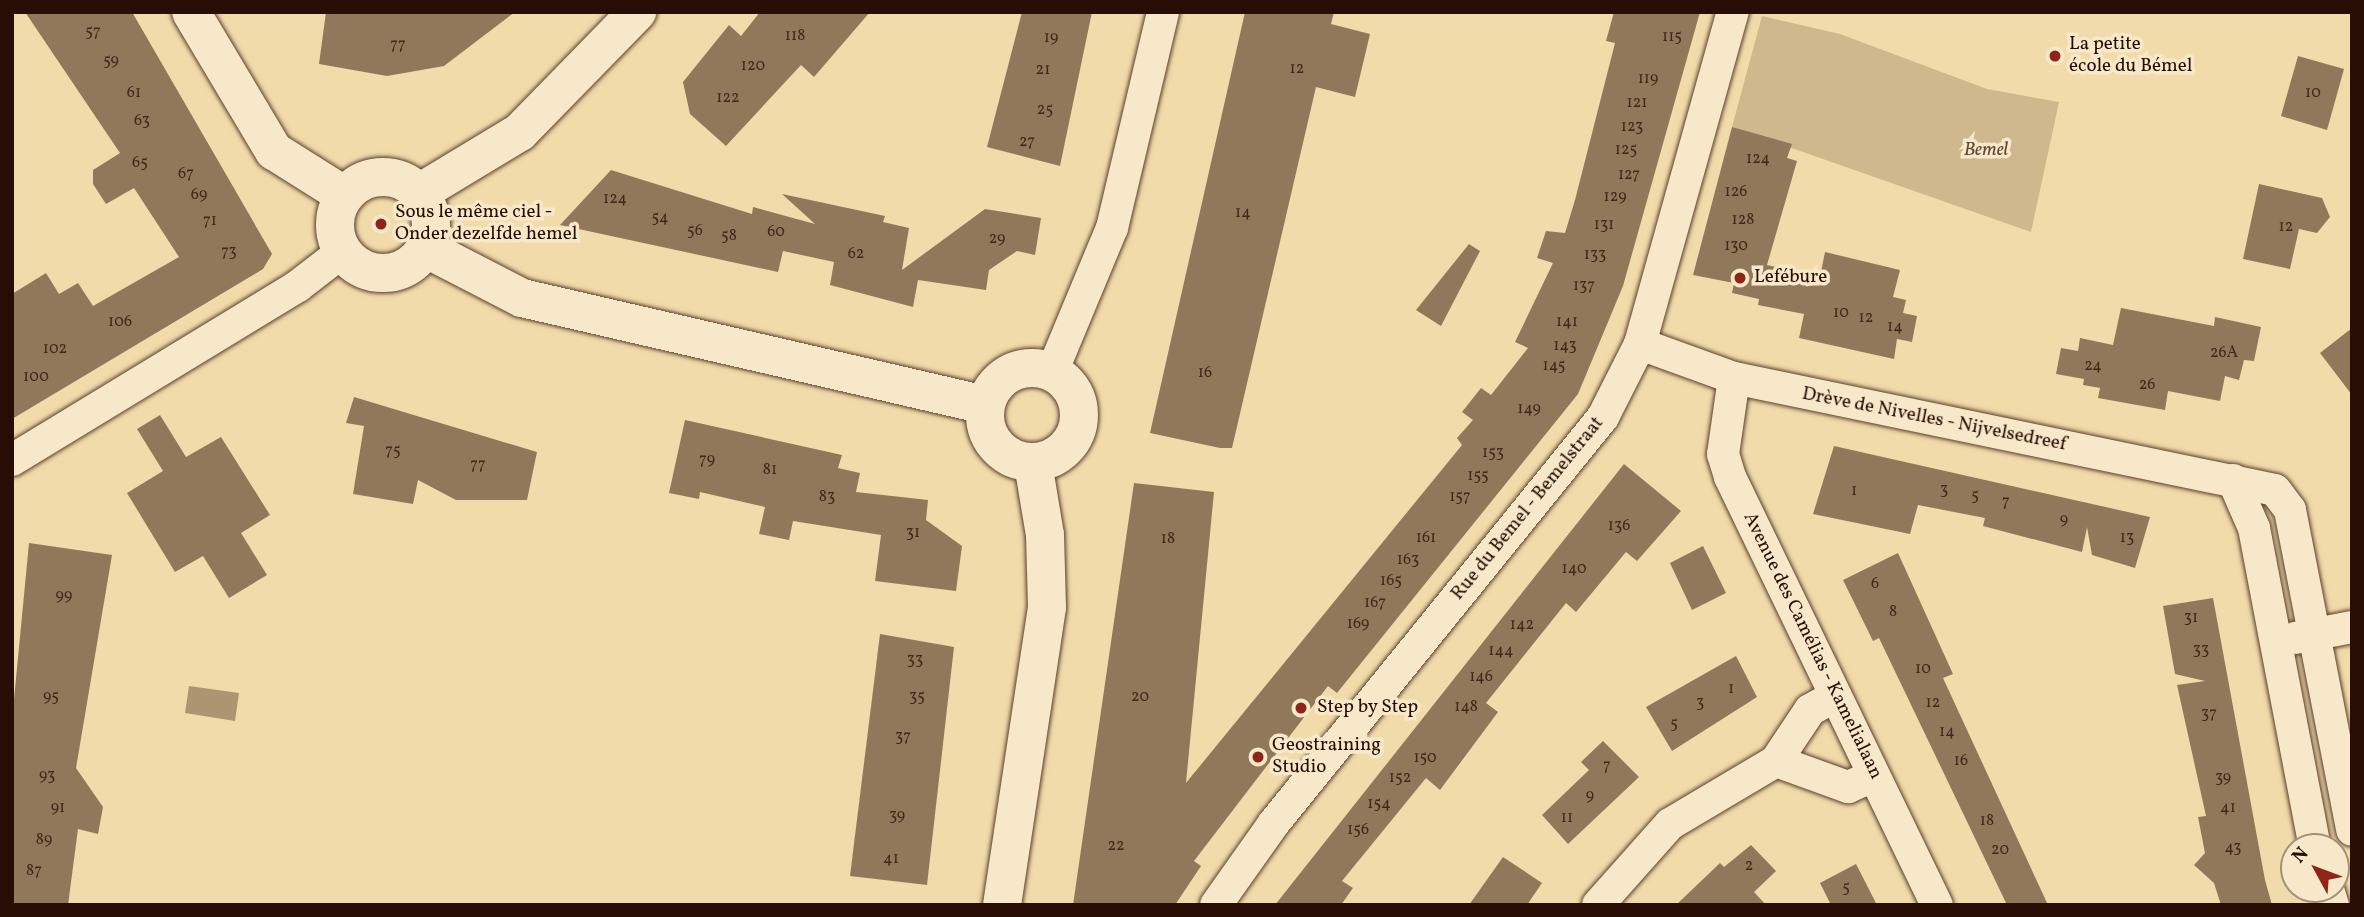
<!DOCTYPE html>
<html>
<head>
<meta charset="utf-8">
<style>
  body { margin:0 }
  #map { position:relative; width:2364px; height:917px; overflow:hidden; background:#f1dbaa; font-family:Vollkorn,serif }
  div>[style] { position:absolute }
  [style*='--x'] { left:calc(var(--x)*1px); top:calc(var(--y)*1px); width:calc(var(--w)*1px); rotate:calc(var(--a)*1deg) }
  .green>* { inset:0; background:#cfb88e }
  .water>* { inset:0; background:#ad9572 }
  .building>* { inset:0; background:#91785a }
  .roads { filter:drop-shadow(0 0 2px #5a402e) drop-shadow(0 0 2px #5a402e) }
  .street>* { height:32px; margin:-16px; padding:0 16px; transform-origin:16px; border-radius:16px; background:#f6e8c8 }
  .secondary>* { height:38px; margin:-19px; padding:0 19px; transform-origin:19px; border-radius:19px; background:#f6e8c8 }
  .secondary>.ring { margin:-19px; padding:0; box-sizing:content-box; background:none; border:38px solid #f6e8c8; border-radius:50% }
  .dots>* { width:19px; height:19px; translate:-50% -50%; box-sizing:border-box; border:4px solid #f6e8c8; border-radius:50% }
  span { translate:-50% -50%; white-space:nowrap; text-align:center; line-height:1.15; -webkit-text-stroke:7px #f6e8c8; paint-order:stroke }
  .number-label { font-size:16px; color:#42281a }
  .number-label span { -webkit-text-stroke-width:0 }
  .poi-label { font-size:19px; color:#280d04 }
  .left { translate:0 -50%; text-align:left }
  .park-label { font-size:19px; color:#624934; font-style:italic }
  .street-label { font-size:19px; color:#280d04 }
  .frame { position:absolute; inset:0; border:14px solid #280d04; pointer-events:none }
  .north { position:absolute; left:2280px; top:833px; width:70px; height:70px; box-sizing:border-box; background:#f6e8c8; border:2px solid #a4907a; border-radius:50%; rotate:311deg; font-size:19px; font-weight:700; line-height:28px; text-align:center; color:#280d04 }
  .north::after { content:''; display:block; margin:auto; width:24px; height:32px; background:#8f2418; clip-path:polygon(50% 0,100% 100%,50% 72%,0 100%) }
</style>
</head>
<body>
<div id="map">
  <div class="green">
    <i style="clip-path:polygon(1762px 16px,1840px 34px,1987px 89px,2059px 102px,2031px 232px,1732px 127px)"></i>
  </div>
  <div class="water">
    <i style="clip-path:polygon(189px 686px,239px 693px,235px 721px,185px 713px)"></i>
  </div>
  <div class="building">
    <i style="clip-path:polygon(25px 12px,132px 12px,272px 254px,263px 269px,12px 419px,12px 294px,46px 273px,59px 294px,78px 283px,93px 306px,179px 257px,134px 188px,106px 204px,93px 184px,93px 170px,120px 153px)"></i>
    <i style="clip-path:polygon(326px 12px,515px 12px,444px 66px,387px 76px,319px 64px)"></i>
    <i style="clip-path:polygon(760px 12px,870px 12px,814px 77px,801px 65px,726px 146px,690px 114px,683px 82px,729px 25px,741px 36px)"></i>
    <i style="clip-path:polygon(1022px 12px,1092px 12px,1060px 166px,987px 147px)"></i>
    <i style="clip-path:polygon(1245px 12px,1334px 12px,1331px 24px,1370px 34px,1355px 97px,1316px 87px,1232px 448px,1220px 448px,1150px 433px)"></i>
    <i style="clip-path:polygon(1614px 12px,1700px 12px,1623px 286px,1578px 394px,1337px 693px,1328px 686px,1194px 861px,1201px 866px,1175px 905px,1073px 905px,1134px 483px,1214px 492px,1186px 783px,1462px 445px,1457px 438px,1473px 420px,1462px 412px,1481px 388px,1491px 395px,1528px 348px,1515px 342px,1553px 263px,1537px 258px,1546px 231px,1565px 233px,1575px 200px,1615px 43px,1606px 41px)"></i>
    <i style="clip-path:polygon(2298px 56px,2344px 69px,2327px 130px,2281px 116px)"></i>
    <i style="clip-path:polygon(1732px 127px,1792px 144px,1787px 158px,1797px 161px,1767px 265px,1820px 277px,1825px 252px,1900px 270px,1893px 297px,1906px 300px,1903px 313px,1917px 316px,1912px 342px,1897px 339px,1894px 359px,1799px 338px,1804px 314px,1758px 305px,1759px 299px,1732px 293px,1734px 283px,1693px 275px)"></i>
    <i style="clip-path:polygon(611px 170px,752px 214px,753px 207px,815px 224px,782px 194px,885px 216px,883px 222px,909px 228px,902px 270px,985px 209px,1041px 218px,1035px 255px,1017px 251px,989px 270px,986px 290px,918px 280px,913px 307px,830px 285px,834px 262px,783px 251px,778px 272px,560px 225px)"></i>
    <i style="clip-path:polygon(2259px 184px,2322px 198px,2330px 217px,2317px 233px,2299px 229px,2290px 269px,2243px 259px)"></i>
    <i style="clip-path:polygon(1469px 244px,1480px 251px,1441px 326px,1416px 310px)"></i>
    <i style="clip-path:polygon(2121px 308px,2214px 326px,2215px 317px,2261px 327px,2254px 361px,2244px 360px,2239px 380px,2225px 376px,2220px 401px,2168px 391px,2165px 410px,2098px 398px,2100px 388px,2083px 385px,2084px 379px,2056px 374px,2061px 348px,2078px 351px,2080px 338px,2113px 345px)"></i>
    <i style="clip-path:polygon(2352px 328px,2352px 395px,2320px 353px)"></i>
    <i style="clip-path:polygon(354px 397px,537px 452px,527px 500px,456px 500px,418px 480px,413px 504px,353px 494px,364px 426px,346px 423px)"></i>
    <i style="clip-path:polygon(160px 415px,186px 457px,221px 437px,270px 515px,241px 533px,267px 575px,229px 598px,203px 556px,175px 572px,127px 493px,163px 471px,137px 429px)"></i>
    <i style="clip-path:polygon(685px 420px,842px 455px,838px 468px,860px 473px,856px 492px,928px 500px,926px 520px,962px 546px,956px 591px,875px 581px,881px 535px,793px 521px,789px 540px,759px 534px,765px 507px,700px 492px,699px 499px,669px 493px)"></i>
    <i style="clip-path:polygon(1834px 446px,2150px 517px,2135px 568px,2092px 555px,2087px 527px,2082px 552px,1983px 526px,1985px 518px,1918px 505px,1910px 534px,1813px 514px)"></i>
    <i style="clip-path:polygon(1624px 464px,1681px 511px,1637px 561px,1626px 552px,1576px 612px,1566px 603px,1486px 703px,1498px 712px,1440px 790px,1426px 778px,1342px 881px,1353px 888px,1341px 905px,1275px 905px)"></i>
    <i style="clip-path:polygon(29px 543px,112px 555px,76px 768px,103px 807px,98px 834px,78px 829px,68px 905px,12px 905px,12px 720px)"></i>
    <i style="clip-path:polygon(1703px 546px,1726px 593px,1692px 610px,1670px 563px)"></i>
    <i style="clip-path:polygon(1898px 553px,1953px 674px,1943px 678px,2048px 905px,2007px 905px,1879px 638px,1873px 641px,1843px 580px)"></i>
    <i style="clip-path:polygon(2213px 598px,2265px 880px,2272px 905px,2221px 905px,2214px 883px,2194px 865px,2205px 853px,2198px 817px,2206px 816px,2177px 685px,2205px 681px,2175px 674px,2163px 606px)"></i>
    <i style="clip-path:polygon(880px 634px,954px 647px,927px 885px,850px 876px)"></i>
    <i style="clip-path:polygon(1736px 656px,1757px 697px,1672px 751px,1646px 707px)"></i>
    <i style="clip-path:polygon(1603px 741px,1639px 777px,1568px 844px,1542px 815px,1589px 770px,1581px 762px)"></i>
    <i style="clip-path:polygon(1751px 845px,1776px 871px,1754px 892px,1766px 905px,1676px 905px,1720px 863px,1724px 867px)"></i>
    <i style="clip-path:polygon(1503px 857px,1542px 883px,1527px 905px,1469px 905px)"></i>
    <i style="clip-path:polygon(1856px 864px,1877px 905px,1831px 905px,1820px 883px)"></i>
  </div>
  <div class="roads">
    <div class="street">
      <i style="--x:1640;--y:344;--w:100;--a:19.9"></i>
      <i style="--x:1734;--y:378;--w:552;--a:11.7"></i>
      <i style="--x:2275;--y:490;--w:25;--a:53"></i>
      <i style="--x:2290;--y:510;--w:326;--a:79"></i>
      <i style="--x:1052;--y:372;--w:156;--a:-67.4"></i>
      <i style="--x:1112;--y:228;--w:222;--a:-76.7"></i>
      <i style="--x:1734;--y:378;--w:77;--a:98.2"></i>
      <i style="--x:1723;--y:454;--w:24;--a:73"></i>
      <i style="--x:1730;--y:477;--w:475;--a:64.2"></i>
      <i style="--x:12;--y:460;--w:335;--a:-31.3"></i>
      <i style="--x:298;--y:286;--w:56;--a:-37.7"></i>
      <i style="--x:2233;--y:480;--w:52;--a:66.4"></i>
      <i style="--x:2254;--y:528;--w:325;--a:79.2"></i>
      <i style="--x:2295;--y:638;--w:58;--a:-10.9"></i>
      <i style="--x:1776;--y:761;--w:77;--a:19.9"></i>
      <i style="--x:1848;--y:787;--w:28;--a:-23"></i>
      <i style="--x:2328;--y:889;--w:17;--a:73"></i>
      <i style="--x:1216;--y:905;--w:100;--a:-54.7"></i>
      <i style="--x:1274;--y:823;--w:523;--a:-50.98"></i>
      <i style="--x:1603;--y:417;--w:82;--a:-63.1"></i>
      <i style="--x:1640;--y:344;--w:345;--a:-74.4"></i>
      <i style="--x:1598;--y:905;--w:108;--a:-48.4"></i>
      <i style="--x:1670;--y:824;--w:123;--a:-30.7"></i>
      <i style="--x:1776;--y:761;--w:61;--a:-56.3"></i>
      <i style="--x:1810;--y:710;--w:29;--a:-29"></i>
    </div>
    <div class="secondary">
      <i style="--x:191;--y:12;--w:162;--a:59.2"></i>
      <i style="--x:274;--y:151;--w:83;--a:32.2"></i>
      <i class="ring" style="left:335px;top:177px;width:58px;height:58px"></i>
      <i style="--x:419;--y:193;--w:118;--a:-31.1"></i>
      <i style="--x:520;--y:132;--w:168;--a:-45.7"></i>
      <i style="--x:425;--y:248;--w:109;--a:27.3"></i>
      <i style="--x:522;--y:298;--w:475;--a:13"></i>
      <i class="ring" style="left:985px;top:368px;width:56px;height:56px"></i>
      <i style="--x:1002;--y:905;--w:301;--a:-81.4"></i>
      <i style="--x:1047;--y:607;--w:72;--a:-91.6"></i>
      <i style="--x:1045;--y:535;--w:73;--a:-99.5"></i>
    </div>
  </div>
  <div class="dots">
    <i style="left:2055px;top:56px;background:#8f2418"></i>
    <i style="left:381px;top:224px;background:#8f2418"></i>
    <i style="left:1740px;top:278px;background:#8f2418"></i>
    <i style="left:1301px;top:708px;background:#8f2418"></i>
    <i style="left:1258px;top:757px;background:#8f2418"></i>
  </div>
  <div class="number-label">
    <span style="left:93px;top:32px">57</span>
    <span style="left:795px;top:36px">118</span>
    <span style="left:1672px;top:37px">115</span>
    <span style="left:1051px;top:38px">19</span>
    <span style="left:398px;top:45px">77</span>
    <span style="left:111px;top:61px">59</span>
    <span style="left:753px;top:66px">120</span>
    <span style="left:1297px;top:69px">12</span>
    <span style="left:1043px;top:70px">21</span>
    <span style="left:1648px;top:79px">119</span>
    <span style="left:134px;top:93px">61</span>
    <span style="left:2313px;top:93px">10</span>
    <span style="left:728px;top:98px">122</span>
    <span style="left:1637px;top:103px">121</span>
    <span style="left:1045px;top:110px">25</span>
    <span style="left:142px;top:121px">63</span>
    <span style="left:1632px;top:127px">123</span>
    <span style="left:1027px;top:142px">27</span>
    <span style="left:1626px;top:150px">125</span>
    <span style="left:1758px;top:159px">124</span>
    <span style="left:140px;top:163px">65</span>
    <span style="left:186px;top:174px">67</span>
    <span style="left:1629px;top:175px">127</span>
    <span style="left:1736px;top:192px">126</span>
    <span style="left:199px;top:195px">69</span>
    <span style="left:1615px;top:197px">129</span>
    <span style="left:615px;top:199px">124</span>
    <span style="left:1243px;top:213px">14</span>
    <span style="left:660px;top:218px">54</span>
    <span style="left:1743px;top:220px">128</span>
    <span style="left:210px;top:221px">71</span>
    <span style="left:1604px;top:225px">131</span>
    <span style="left:2286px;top:227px">12</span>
    <span style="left:695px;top:231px">56</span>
    <span style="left:776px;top:232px">60</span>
    <span style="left:729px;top:236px">58</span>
    <span style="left:997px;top:239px">29</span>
    <span style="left:1736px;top:246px">130</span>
    <span style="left:229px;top:252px">73</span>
    <span style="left:856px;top:254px">62</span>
    <span style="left:1595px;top:255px">133</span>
    <span style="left:1584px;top:286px">137</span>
    <span style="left:1841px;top:313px">10</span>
    <span style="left:1866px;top:318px">12</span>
    <span style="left:120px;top:322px">106</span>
    <span style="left:1567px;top:322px">141</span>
    <span style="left:1895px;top:327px">14</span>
    <span style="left:1565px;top:346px">143</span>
    <span style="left:55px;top:349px">102</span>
    <span style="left:2224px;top:353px">26A</span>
    <span style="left:1554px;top:366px">145</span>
    <span style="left:2093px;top:366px">24</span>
    <span style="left:1205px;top:373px">16</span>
    <span style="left:36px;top:377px">100</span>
    <span style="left:2147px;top:385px">26</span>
    <span style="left:1529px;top:409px">149</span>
    <span style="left:393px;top:451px">75</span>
    <span style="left:1493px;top:453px">153</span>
    <span style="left:707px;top:460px">79</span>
    <span style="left:478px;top:465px">77</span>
    <span style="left:770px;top:470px">81</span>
    <span style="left:1478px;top:476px">155</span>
    <span style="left:1944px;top:490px">3</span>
    <span style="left:1854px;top:491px">1</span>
    <span style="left:1975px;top:496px">5</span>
    <span style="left:827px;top:497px">83</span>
    <span style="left:1460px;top:497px">157</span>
    <span style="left:2006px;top:502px">7</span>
    <span style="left:2064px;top:520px">9</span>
    <span style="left:1619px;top:526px">136</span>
    <span style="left:913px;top:533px">31</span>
    <span style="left:1426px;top:538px">161</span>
    <span style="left:2127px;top:538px">13</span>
    <span style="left:1168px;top:539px">18</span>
    <span style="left:1408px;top:560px">163</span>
    <span style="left:1574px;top:569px">140</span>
    <span style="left:1391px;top:581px">165</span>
    <span style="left:1875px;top:584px">6</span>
    <span style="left:64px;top:596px">99</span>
    <span style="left:1375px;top:603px">167</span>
    <span style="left:1893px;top:612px">8</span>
    <span style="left:2191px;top:618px">31</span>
    <span style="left:1358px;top:624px">169</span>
    <span style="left:1522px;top:625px">142</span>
    <span style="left:2201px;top:650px">33</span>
    <span style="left:1501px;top:651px">144</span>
    <span style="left:915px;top:660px">33</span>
    <span style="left:1923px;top:669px">10</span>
    <span style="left:1481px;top:677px">146</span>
    <span style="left:1731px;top:689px">1</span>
    <span style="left:51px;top:697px">95</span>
    <span style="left:917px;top:697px">35</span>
    <span style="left:1140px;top:697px">20</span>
    <span style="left:1700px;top:703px">3</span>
    <span style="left:1933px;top:703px">12</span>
    <span style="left:1466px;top:707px">148</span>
    <span style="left:2209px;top:714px">37</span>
    <span style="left:1674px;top:724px">5</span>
    <span style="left:1947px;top:732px">14</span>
    <span style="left:903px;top:737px">37</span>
    <span style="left:1425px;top:758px">150</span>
    <span style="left:1961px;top:761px">16</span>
    <span style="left:1607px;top:766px">7</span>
    <span style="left:47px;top:776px">93</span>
    <span style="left:1400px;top:778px">152</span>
    <span style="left:2223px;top:778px">39</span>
    <span style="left:1590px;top:796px">9</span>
    <span style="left:1379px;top:804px">154</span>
    <span style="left:58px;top:808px">91</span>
    <span style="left:2228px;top:808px">41</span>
    <span style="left:897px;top:816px">39</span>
    <span style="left:1567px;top:818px">11</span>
    <span style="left:1987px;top:821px">18</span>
    <span style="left:1358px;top:830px">156</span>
    <span style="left:44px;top:840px">89</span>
    <span style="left:1116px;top:846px">22</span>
    <span style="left:2233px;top:848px">43</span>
    <span style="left:2000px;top:850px">20</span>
    <span style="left:891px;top:859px">41</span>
    <span style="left:1749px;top:866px">2</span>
    <span style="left:34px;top:871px">87</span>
    <span style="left:1846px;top:888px">5</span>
  </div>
  <div class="poi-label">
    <span class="left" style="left:2069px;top:56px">La petite<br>école du Bémel</span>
    <span class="left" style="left:395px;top:224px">Sous le même ciel -<br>Onder dezelfde hemel</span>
    <span class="left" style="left:1754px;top:278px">Lefébure</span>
    <span class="left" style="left:1317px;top:708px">Step by Step</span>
    <span class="left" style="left:1272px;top:757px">Geostraining<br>Studio</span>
  </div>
  <div class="park-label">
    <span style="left:1986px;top:151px">Bemel</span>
  </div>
  <div class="street-label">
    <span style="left:1934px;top:420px;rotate:11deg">Drève de Nivelles - Nijvelsedreef</span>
    <span style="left:1528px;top:509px;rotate:-51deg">Rue du Bemel - Bemelstraat</span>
    <span style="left:1812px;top:646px;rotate:64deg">Avenue des Camélias - Kamelialaan</span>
  </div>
  <div class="frame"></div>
  <div class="north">N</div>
</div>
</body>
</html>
